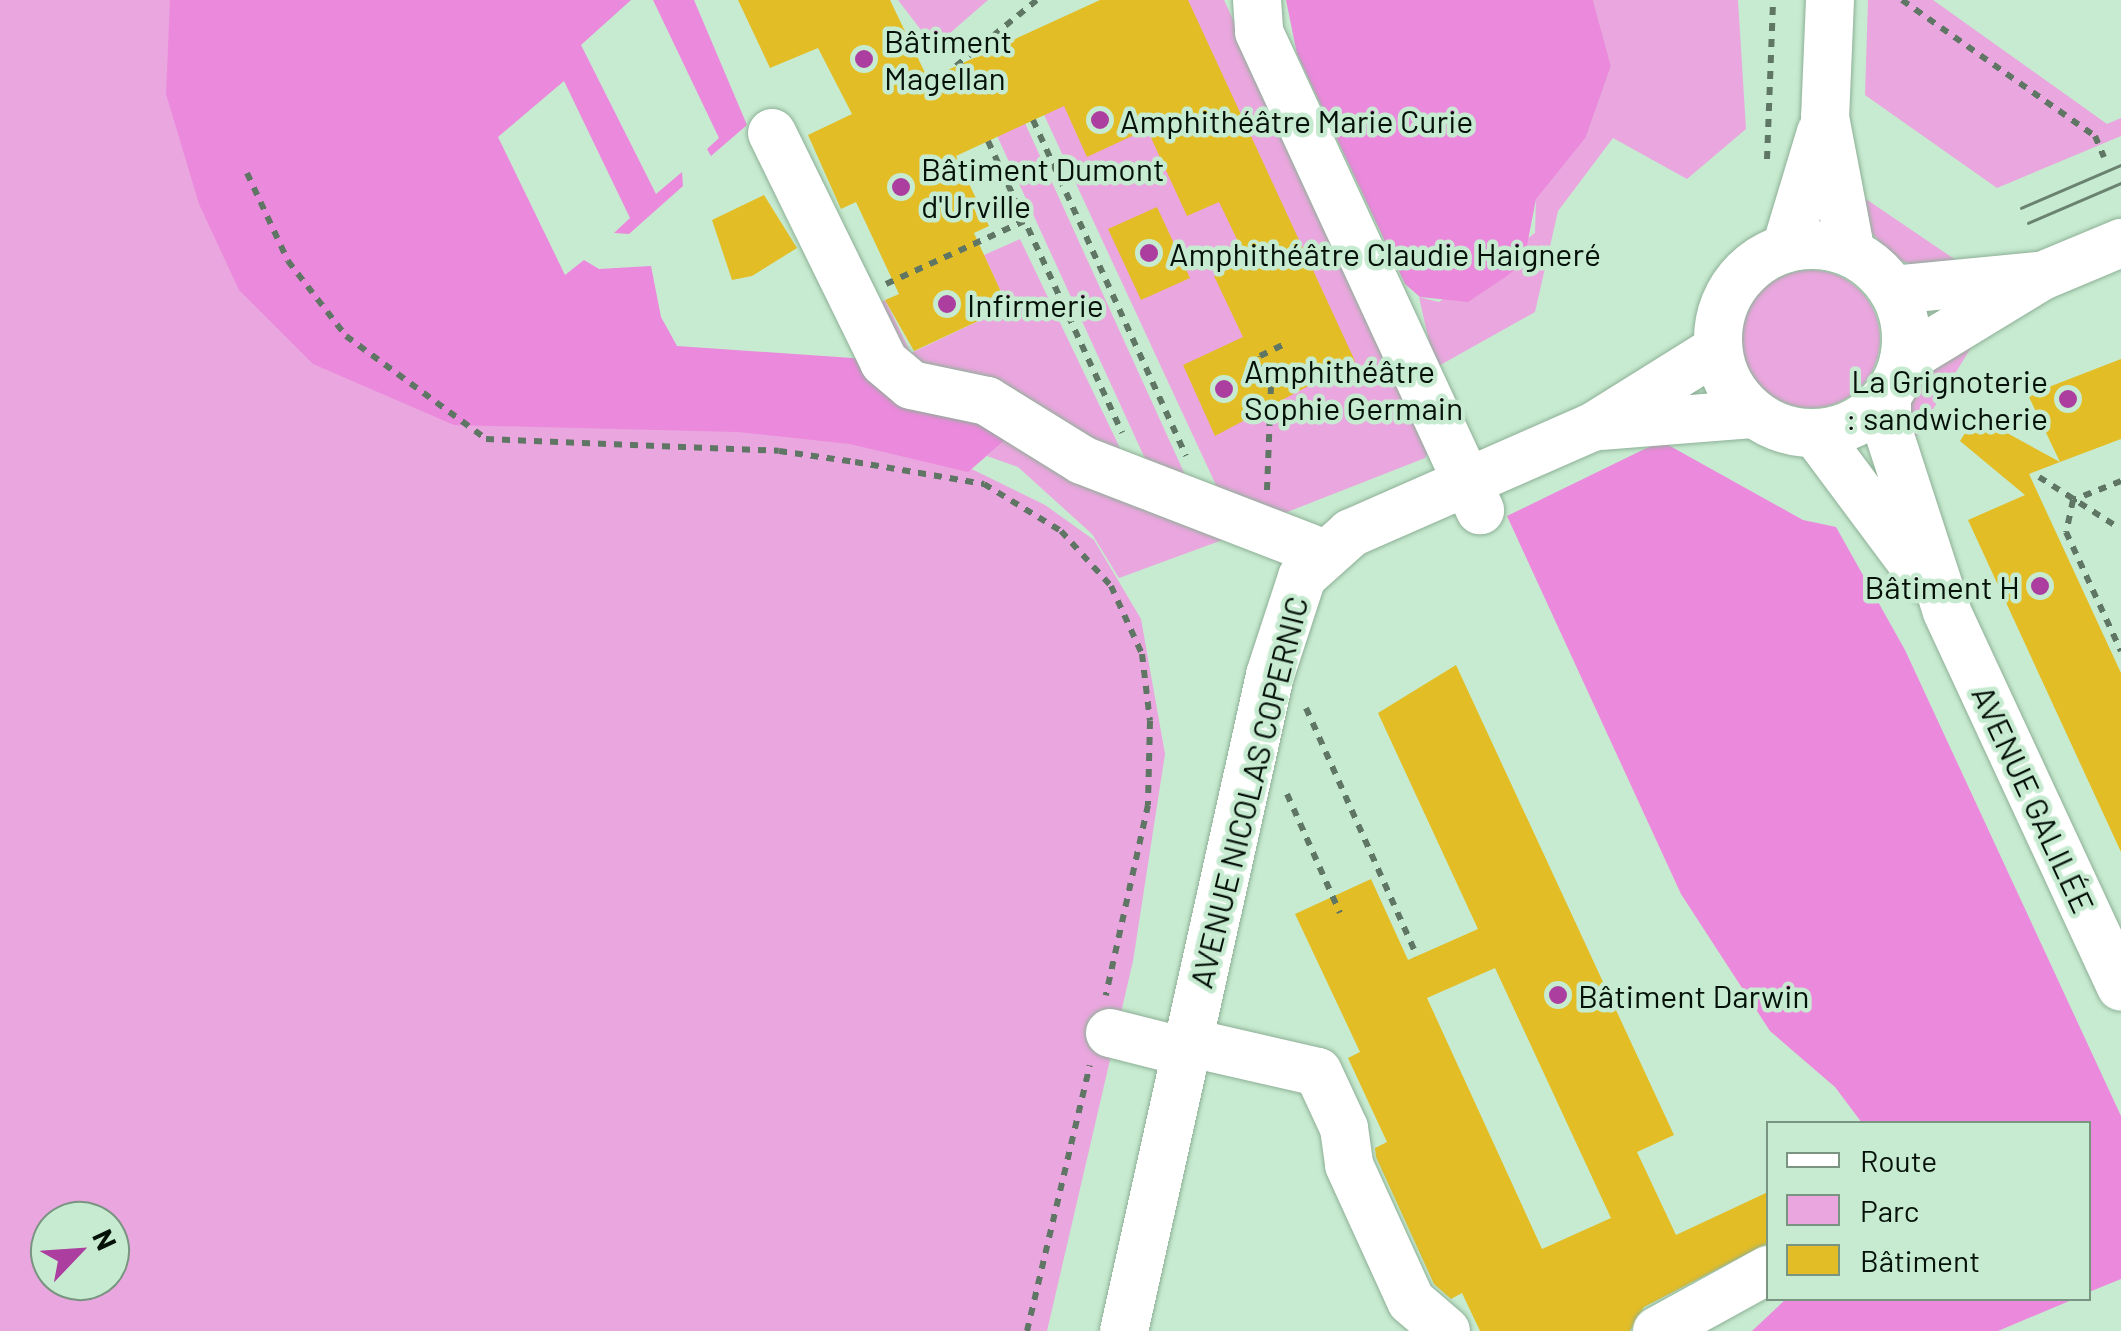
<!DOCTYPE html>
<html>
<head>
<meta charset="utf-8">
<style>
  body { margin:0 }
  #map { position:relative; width:2121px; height:1331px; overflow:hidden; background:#c7ebd0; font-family:Barlow,sans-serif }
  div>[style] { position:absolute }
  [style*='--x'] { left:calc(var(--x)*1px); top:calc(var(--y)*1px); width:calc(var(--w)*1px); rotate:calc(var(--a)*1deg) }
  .green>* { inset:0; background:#eaa6de }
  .round { border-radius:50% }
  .forest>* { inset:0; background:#eb89dc }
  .building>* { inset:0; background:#e3bd26 }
  .path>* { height:6px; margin-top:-3px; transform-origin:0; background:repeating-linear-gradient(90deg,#5f7665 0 8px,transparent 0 16px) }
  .roads { filter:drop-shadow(0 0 2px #8daf96) drop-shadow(0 0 2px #8daf96) }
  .minor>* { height:48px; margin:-24px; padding:0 24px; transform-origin:24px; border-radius:24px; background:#fff }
  .minor>.ring { margin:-24px; padding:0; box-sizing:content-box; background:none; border:48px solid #fff; border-radius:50% }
  .tram>* { height:2.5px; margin:-1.25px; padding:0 1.25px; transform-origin:1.25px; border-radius:1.25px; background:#6a8371 }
  .dots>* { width:28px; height:28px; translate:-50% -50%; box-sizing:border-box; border:5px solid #c7ebd0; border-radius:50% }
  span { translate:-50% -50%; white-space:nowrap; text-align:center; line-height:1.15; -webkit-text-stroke:9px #c7ebd0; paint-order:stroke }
  .poi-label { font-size:32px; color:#051109 }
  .left { translate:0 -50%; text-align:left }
  .right { translate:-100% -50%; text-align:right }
  .street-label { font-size:32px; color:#051109 }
  .legend { position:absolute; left:1766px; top:1121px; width:325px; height:180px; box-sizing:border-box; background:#c7ebd0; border:2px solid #799480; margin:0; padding:12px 18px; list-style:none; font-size:30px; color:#051109 }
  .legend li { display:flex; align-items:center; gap:20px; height:50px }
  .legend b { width:50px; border:2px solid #799480 }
  .north { position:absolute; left:30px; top:1201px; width:100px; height:100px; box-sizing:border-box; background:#c7ebd0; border:2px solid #799480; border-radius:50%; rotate:65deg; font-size:28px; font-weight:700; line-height:40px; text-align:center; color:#051109 }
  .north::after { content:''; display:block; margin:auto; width:35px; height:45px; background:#ab3e9e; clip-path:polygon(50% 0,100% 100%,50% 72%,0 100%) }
</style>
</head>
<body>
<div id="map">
  <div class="green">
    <i style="clip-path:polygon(evenodd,0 0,225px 0,353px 294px,941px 454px,1045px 505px,1094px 540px,1141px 619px,1165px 754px,1133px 961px,1047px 1331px,0 1331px,0 0,50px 1221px,110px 1221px,110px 1281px,50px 1281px,50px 1221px)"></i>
    <i style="clip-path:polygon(898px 0,988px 0,934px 47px)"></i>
    <i style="clip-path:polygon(1134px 0,1224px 0,1430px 449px,1425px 458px,1272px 518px,1222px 498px,1026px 76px)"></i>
    <i style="clip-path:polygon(1593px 0,1738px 0,1746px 129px,1687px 179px,1613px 138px,1558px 211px,1535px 312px,1435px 368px,1419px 297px,1439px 302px,1535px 233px,1536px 199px,1546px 179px,1586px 137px,1611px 66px)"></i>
    <i style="clip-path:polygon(1868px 0,1933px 0,2107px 124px,2121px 118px,2121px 136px,1997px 188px,1865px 95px)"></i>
    <i style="clip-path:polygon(1005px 79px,1191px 488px,1153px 476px,977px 92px)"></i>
    <i style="clip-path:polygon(1857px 193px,1969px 269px,1927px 270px,1896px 259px,1869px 230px)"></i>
    <i style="clip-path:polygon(1020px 239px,1129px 467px,921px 377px,873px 306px,885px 300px,911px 353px,1008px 307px,984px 255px)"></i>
    <i class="round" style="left:1742px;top:270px;width:138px;height:138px"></i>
    <i style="clip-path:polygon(1982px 330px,1907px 451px,1905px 407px,1919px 379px)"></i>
    <i style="clip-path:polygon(991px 419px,1236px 535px,1119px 578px,1092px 534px,1018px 467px,987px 456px,1004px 441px)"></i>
  </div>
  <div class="forest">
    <i style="clip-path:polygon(170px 0,631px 0,581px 45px,656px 194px,682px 172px,683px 186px,629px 234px,614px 233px,630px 218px,564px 81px,498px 137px,565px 275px,584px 260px,599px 269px,651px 266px,661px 317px,677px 346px,867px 359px,986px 413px,1004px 441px,968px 472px,850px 444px,738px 432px,454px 425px,313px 364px,239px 290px,199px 204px,166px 94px)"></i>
    <i style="clip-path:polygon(653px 0,694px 0,747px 125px,711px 156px,707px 149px,719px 138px)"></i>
    <i style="clip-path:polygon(1286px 0,1593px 0,1611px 66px,1586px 137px,1536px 199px,1524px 261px,1507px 276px,1468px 302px,1420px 297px,1405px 284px,1297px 54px)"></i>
    <i style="clip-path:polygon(1661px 441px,1803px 520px,1836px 527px,1905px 650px,2121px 1116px,2121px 1279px,2089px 1292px,2088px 1124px,1862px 1123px,1835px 1087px,1770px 1031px,1681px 894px,1507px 516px)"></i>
    <i style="clip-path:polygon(1786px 1299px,1786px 1298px,2074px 1299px,1998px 1331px,1752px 1331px)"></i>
  </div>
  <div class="building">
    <i style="clip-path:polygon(738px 0,890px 0,928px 79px,1100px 0,1188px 0,1355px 361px,1215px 436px,1183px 365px,1243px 337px,1214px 276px,1247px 260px,1219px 202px,1187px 216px,1147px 129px,1087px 157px,1064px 106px,956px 156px,989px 226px,974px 233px,1008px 307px,914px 351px,885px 300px,899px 294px,856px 202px,841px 209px,808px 135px,852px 114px,818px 48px,770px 68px)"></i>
    <i style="clip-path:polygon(764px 195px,797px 248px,752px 276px,732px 280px,712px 220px)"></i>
    <i style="clip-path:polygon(1157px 207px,1190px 278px,1141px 300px,1108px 229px)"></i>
    <i style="clip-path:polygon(2121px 359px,2121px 439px,2060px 462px,2028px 395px)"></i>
    <i style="clip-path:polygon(1976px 416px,2060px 462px,2029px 474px,2121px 673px,2121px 852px,1968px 520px,2025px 495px,1960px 441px)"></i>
    <i style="clip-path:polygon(evenodd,1456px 665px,1674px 1135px,1637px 1152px,1676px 1235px,1768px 1192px,1768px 1243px,1644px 1307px,1630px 1331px,1480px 1331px,1462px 1293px,1451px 1299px,1434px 1284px,1376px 1157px,1375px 1148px,1387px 1142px,1348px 1058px,1360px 1052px,1295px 914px,1371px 879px,1408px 960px,1478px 929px,1378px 713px,1456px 665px,1495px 968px,1611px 1218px,1542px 1249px,1427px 998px,1495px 968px)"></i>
  </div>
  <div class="path">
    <i style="--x:1902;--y:0;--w:236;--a:35.2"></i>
    <i style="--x:2095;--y:136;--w:23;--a:67"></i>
    <i style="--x:956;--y:66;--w:104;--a:-39.2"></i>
    <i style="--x:1033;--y:120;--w:369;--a:65.5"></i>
    <i style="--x:988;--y:141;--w:321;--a:65.3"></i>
    <i style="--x:1767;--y:159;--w:159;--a:-87.8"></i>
    <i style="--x:247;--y:173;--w:97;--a:65"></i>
    <i style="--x:288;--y:261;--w:95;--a:52.3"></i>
    <i style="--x:346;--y:336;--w:174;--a:36.3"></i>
    <i style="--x:486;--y:439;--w:293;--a:2.3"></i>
    <i style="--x:779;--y:451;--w:77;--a:8.2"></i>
    <i style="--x:855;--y:462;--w:131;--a:9.7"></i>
    <i style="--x:984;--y:484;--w:90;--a:31.4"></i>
    <i style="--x:1061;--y:531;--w:74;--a:47.7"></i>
    <i style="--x:1111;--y:586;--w:75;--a:65.5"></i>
    <i style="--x:1142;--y:654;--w:67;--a:83.2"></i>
    <i style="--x:1150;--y:721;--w:84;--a:91.4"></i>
    <i style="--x:1148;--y:805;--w:195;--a:102.5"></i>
    <i style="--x:886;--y:284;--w:152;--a:-24.5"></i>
    <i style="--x:1946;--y:412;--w:27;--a:36"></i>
    <i style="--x:2039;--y:477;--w:95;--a:32.5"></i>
    <i style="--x:2121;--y:481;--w:52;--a:158.4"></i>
    <i style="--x:2073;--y:500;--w:33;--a:102"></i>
    <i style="--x:2066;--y:532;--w:131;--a:65.2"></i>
    <i style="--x:1267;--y:490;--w:103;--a:-87.8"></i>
    <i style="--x:1271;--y:387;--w:33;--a:-110"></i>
    <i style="--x:1260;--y:356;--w:28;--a:-26"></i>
    <i style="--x:1306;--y:708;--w:272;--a:65.9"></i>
    <i style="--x:1287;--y:794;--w:130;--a:66"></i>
    <i style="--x:1027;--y:1331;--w:273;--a:-76.7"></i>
  </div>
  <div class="roads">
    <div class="minor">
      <i style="--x:1257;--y:0;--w:32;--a:86"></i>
      <i style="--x:1259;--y:32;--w:527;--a:65.19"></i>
      <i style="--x:1830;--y:0;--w:117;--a:92.4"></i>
      <i style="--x:1825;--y:117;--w:138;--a:79.2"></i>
      <i style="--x:772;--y:133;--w:255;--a:63.9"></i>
      <i style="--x:884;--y:362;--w:35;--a:40"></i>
      <i style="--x:911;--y:385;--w:78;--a:11.9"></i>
      <i style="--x:987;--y:401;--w:112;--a:31.8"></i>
      <i style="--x:1082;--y:460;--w:258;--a:21.1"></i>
      <i class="ring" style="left:1718px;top:245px;width:140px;height:140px"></i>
      <i style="--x:1786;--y:248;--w:121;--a:-73.2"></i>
      <i style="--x:1893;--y:290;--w:146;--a:-5.5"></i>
      <i style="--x:1904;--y:360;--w:162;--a:-31.3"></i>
      <i style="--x:2042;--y:276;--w:86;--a:-22.7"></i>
      <i style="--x:1887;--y:396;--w:31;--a:90"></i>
      <i style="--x:1887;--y:427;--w:194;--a:72"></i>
      <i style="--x:1947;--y:612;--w:413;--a:65.1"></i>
      <i style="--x:1602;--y:426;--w:152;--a:-4.5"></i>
      <i style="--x:1816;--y:434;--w:181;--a:53.3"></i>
      <i style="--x:1110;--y:1033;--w:77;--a:14.2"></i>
      <i style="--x:1187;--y:1042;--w:134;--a:12.9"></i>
      <i style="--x:1318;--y:1072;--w:62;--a:65.1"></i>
      <i style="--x:1344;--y:1128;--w:37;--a:82"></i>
      <i style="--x:1349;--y:1165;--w:149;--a:65.5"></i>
      <i style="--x:1411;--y:1301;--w:46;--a:40.6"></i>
      <i style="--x:1124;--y:1331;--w:672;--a:-77.45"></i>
      <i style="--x:1270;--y:675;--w:103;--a:-71.9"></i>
      <i style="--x:1302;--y:577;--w:66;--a:-41.9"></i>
      <i style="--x:1351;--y:533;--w:264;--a:-23.7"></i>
      <i style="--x:1593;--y:427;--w:147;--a:-32"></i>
      <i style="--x:1657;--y:1331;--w:127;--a:-28.8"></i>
    </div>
  </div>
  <div class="tram">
    <i style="--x:2021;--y:208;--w:109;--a:-23.3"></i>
    <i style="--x:2028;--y:223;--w:101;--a:-23.3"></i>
  </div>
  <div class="dots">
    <i style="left:864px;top:59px;background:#ab3e9e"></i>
    <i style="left:1100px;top:120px;background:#ab3e9e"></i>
    <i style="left:901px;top:187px;background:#ab3e9e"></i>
    <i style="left:1149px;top:253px;background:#ab3e9e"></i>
    <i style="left:947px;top:304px;background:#ab3e9e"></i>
    <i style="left:1224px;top:389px;background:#ab3e9e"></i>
    <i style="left:2068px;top:399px;background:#ab3e9e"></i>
    <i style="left:2040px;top:586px;background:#ab3e9e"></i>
    <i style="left:1558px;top:995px;background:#ab3e9e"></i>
  </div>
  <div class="poi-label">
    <span class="left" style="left:884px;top:59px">Bâtiment<br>Magellan</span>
    <span class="left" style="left:1120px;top:120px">Amphithéâtre Marie Curie</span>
    <span class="left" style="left:921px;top:187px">Bâtiment Dumont<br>d'Urville</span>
    <span class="left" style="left:1169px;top:253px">Amphithéâtre Claudie Haigneré</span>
    <span class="left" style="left:967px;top:304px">Infirmerie</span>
    <span class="left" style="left:1244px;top:389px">Amphithéâtre<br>Sophie Germain</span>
    <span class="right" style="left:2048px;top:399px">La Grignoterie<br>: sandwicherie</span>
    <span class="right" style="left:2020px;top:586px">Bâtiment H</span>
    <span class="left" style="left:1578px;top:995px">Bâtiment Darwin</span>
  </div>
  <div class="street-label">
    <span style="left:1248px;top:792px;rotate:-76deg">AVENUE NICOLAS COPERNIC</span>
    <span style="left:2034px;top:799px;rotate:65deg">AVENUE GALILÉE</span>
  </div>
  <ul class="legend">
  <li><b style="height:12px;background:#fff"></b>Route</li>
  <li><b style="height:28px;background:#eaa6de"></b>Parc</li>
  <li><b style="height:28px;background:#e3bd26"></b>Bâtiment</li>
  </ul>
  <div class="north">N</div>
</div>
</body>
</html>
